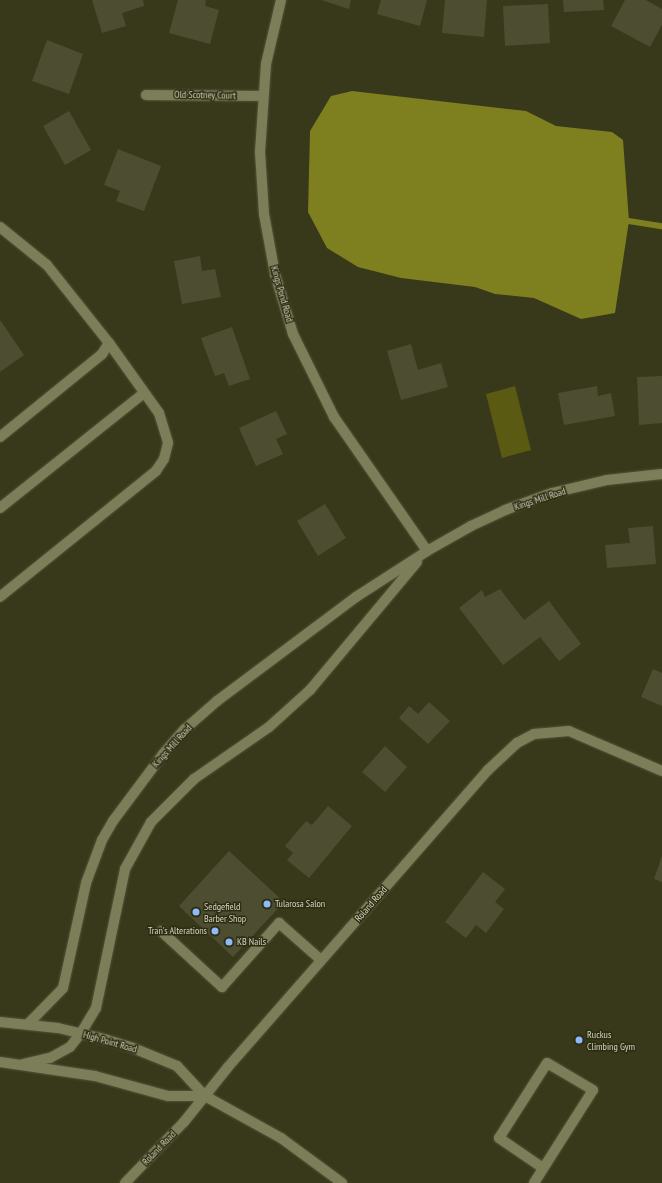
<!DOCTYPE html>
<html>
<head>
<meta charset="utf-8">
<style>
  body { margin:0 }
  #map { position:relative; width:662px; height:1183px; overflow:hidden; background:#38381b; font-family:"PT Sans Narrow",sans-serif }
  div>[style] { position:absolute }
  [style*='--x'] { left:calc(var(--x)*1px); top:calc(var(--y)*1px); width:calc(var(--w)*1px); rotate:calc(var(--a)*1deg) }
  .green>* { inset:0; background:#5a5a13 }
  .water>* { inset:0; background:#7e7f1e }
  .stream>* { height:5.5px; margin:-2.75px; padding:0 2.75px; transform-origin:2.75px; border-radius:2.75px; background:#7e7f1e }
  .building>* { inset:0; background:#4d4e31 }
  .roads { filter:drop-shadow(0 0 1px #545439) drop-shadow(0 0 1px #545439) }
  .minor>* { height:10px; margin:-5px; padding:0 5px; transform-origin:5px; border-radius:5px; background:#7c7e5a }
  .dots>* { width:11px; height:11px; translate:-50% -50%; box-sizing:border-box; border:2px solid #2d2e11; border-radius:50% }
  span { translate:-50% -50%; white-space:nowrap; text-align:center; line-height:1.15; -webkit-text-stroke:3px #2d2e11; paint-order:stroke }
  .street-label { font-size:10px; color:#d3d4c3 }
  .poi-label { font-size:10px; color:#d3d4c3 }
  .left { translate:0 -50%; text-align:left }
  .right { translate:-100% -50%; text-align:right }
</style>
</head>
<body>
<div id="map">
  <div class="green">
    <i style="clip-path:polygon(515px 386px,531px 450px,502px 458px,486px 394px)"></i>
  </div>
  <div class="water">
    <i style="clip-path:polygon(352px 91px,526px 111px,556px 126px,612px 132px,623px 140px,629px 221px,615px 313px,581px 319px,534px 298px,495px 294px,475px 287px,401px 278px,358px 267px,327px 248px,308px 212px,310px 131px,331px 96px)"></i>
  </div>
  <div class="stream">
    <i style="--x:629;--y:221;--w:33;--a:9"></i>
  </div>
  <div class="building">
    <i style="clip-path:polygon(92px 0,143px 0,144px 6px,122px 13px,126px 26px,102px 33px)"></i>
    <i style="clip-path:polygon(178px 0,206px 0,205px 6px,219px 10px,210px 44px,169px 33px)"></i>
    <i style="clip-path:polygon(321px 0,351px 0,349px 9px)"></i>
    <i style="clip-path:polygon(381px 0,427px 0,420px 26px,377px 14px)"></i>
    <i style="clip-path:polygon(445px 0,487px 0,484px 37px,442px 33px)"></i>
    <i style="clip-path:polygon(563px 0,603px 0,604px 10px,564px 12px)"></i>
    <i style="clip-path:polygon(625px 0,646px 0,662px 9px,662px 25px,650px 47px,611px 26px)"></i>
    <i style="clip-path:polygon(548px 4px,550px 43px,505px 46px,503px 6px)"></i>
    <i style="clip-path:polygon(47px 40px,83px 54px,69px 94px,32px 81px)"></i>
    <i style="clip-path:polygon(69px 111px,91px 150px,65px 165px,43px 126px)"></i>
    <i style="clip-path:polygon(118px 149px,161px 166px,144px 211px,116px 201px,120px 191px,104px 185px)"></i>
    <i style="clip-path:polygon(200px 256px,202px 271px,215px 269px,221px 297px,182px 304px,174px 261px)"></i>
    <i style="clip-path:polygon(0 320px,24px 355px,0 372px)"></i>
    <i style="clip-path:polygon(232px 327px,250px 379px,229px 386px,224px 373px,215px 376px,201px 338px)"></i>
    <i style="clip-path:polygon(411px 344px,418px 370px,441px 363px,448px 387px,401px 400px,387px 351px)"></i>
    <i style="clip-path:polygon(662px 376px,662px 423px,639px 425px,637px 377px)"></i>
    <i style="clip-path:polygon(597px 386px,598px 396px,611px 393px,615px 416px,564px 425px,558px 393px)"></i>
    <i style="clip-path:polygon(276px 411px,287px 434px,276px 439px,283px 454px,256px 466px,239px 428px)"></i>
    <i style="clip-path:polygon(325px 504px,346px 538px,318px 556px,297px 521px)"></i>
    <i style="clip-path:polygon(653px 526px,656px 564px,607px 568px,605px 545px,630px 543px,628px 528px)"></i>
    <i style="clip-path:polygon(500px 589px,524px 620px,549px 601px,581px 644px,559px 661px,540px 637px,503px 665px,459px 608px,482px 590px,485px 597px)"></i>
    <i style="clip-path:polygon(653px 669px,662px 673px,662px 706px,641px 697px)"></i>
    <i style="clip-path:polygon(429px 702px,450px 721px,428px 744px,399px 718px,409px 706px,418px 714px)"></i>
    <i style="clip-path:polygon(385px 746px,407px 767px,385px 792px,362px 772px)"></i>
    <i style="clip-path:polygon(328px 806px,352px 826px,309px 878px,287px 860px,293px 853px,285px 846px,306px 821px,312px 825px)"></i>
    <i style="clip-path:polygon(229px 851px,284px 902px,233px 957px,179px 906px)"></i>
    <i style="clip-path:polygon(662px 856px,662px 882px,654px 879px)"></i>
    <i style="clip-path:polygon(483px 872px,505px 889px,495px 902px,504px 909px,486px 933px,476px 925px,466px 938px,445px 922px)"></i>
  </div>
  <div class="roads">
    <div class="minor">
      <i style="--x:281;--y:0;--w:66;--a:103.2"></i>
      <i style="--x:266;--y:64;--w:88;--a:93.9"></i>
      <i style="--x:260;--y:152;--w:62;--a:86.3"></i>
      <i style="--x:264;--y:214;--w:61;--a:79.6"></i>
      <i style="--x:275;--y:274;--w:63;--a:73.3"></i>
      <i style="--x:293;--y:334;--w:93;--a:63.7"></i>
      <i style="--x:334;--y:417;--w:163;--a:55.2"></i>
      <i style="--x:146;--y:95;--w:117;--a:0.5"></i>
      <i style="--x:0;--y:227;--w:60;--a:39"></i>
      <i style="--x:47;--y:265;--w:100;--a:51.5"></i>
      <i style="--x:109;--y:343;--w:86;--a:54.5"></i>
      <i style="--x:159;--y:413;--w:31;--a:73"></i>
      <i style="--x:168;--y:443;--w:16;--a:104"></i>
      <i style="--x:164;--y:459;--w:14;--a:124"></i>
      <i style="--x:156;--y:471;--w:201;--a:141.1"></i>
      <i style="--x:0;--y:437;--w:132;--a:-39.1"></i>
      <i style="--x:102;--y:354;--w:13;--a:-58"></i>
      <i style="--x:0;--y:508;--w:184;--a:-38.6"></i>
      <i style="--x:161;--y:931;--w:83;--a:42.6"></i>
      <i style="--x:222;--y:987;--w:86;--a:-48.3"></i>
      <i style="--x:279;--y:923;--w:56;--a:41.4"></i>
      <i style="--x:0;--y:1022;--w:58;--a:5.9"></i>
      <i style="--x:58;--y:1028;--w:47;--a:13.4"></i>
      <i style="--x:104;--y:1039;--w:30;--a:17"></i>
      <i style="--x:133;--y:1048;--w:48;--a:22.2"></i>
      <i style="--x:177;--y:1066;--w:41;--a:47"></i>
      <i style="--x:205;--y:1096;--w:87;--a:28.9"></i>
      <i style="--x:281;--y:1138;--w:76;--a:36.4"></i>
      <i style="--x:28;--y:1024;--w:50;--a:-45.8"></i>
      <i style="--x:63;--y:988;--w:107;--a:-77.6"></i>
      <i style="--x:86;--y:883;--w:46;--a:-69.6"></i>
      <i style="--x:102;--y:840;--w:22;--a:-60"></i>
      <i style="--x:113;--y:821;--w:84;--a:-53.3"></i>
      <i style="--x:163;--y:754;--w:33;--a:-49"></i>
      <i style="--x:185;--y:729;--w:43;--a:-41.2"></i>
      <i style="--x:217;--y:701;--w:174;--a:-36.8"></i>
      <i style="--x:356;--y:597;--w:85;--a:-32.9"></i>
      <i style="--x:427;--y:551;--w:51;--a:-29.6"></i>
      <i style="--x:471;--y:526;--w:38;--a:-25"></i>
      <i style="--x:505;--y:510;--w:50;--a:-19.9"></i>
      <i style="--x:552;--y:493;--w:57;--a:-13.3"></i>
      <i style="--x:607;--y:480;--w:55;--a:-6.2"></i>
      <i style="--x:0;--y:1062;--w:96;--a:8.4"></i>
      <i style="--x:95;--y:1076;--w:76;--a:15.3"></i>
      <i style="--x:168;--y:1096;--w:37;--a:0"></i>
      <i style="--x:23;--y:1064;--w:28;--a:-13"></i>
      <i style="--x:50;--y:1058;--w:23;--a:-29"></i>
      <i style="--x:70;--y:1047;--w:18;--a:-52"></i>
      <i style="--x:81;--y:1033;--w:29;--a:-59"></i>
      <i style="--x:96;--y:1008;--w:142;--a:-78.2"></i>
      <i style="--x:125;--y:869;--w:54;--a:-61"></i>
      <i style="--x:151;--y:822;--w:61;--a:-45"></i>
      <i style="--x:194;--y:779;--w:91;--a:-34.7"></i>
      <i style="--x:269;--y:727;--w:55;--a:-42.1"></i>
      <i style="--x:310;--y:690;--w:167;--a:-50.1"></i>
      <i style="--x:125;--y:1183;--w:85;--a:-46"></i>
      <i style="--x:184;--y:1122;--w:70;--a:-51.3"></i>
      <i style="--x:228;--y:1067;--w:395;--a:-48.8"></i>
      <i style="--x:488;--y:770;--w:40;--a:-43"></i>
      <i style="--x:517;--y:743;--w:19;--a:-28"></i>
      <i style="--x:534;--y:734;--w:35;--a:-5"></i>
      <i style="--x:569;--y:731;--w:101;--a:23.3"></i>
      <i style="--x:534;--y:1183;--w:110;--a:-57.6"></i>
      <i style="--x:593;--y:1090;--w:53;--a:-149.6"></i>
      <i style="--x:547;--y:1063;--w:89;--a:122.6"></i>
      <i style="--x:499;--y:1138;--w:53;--a:34.3"></i>
    </div>
  </div>
  <div class="dots">
    <i style="left:267px;top:904px;background:#8eb9fd"></i>
    <i style="left:196px;top:912px;background:#8eb9fd"></i>
    <i style="left:215px;top:931px;background:#8eb9fd"></i>
    <i style="left:229px;top:942px;background:#8eb9fd"></i>
    <i style="left:579px;top:1040px;background:#8eb9fd"></i>
  </div>
  <div class="street-label">
    <span style="left:205px;top:95px;rotate:1deg">Old Scotney Court</span>
    <span style="left:282px;top:294px;rotate:74deg">Kings Pond Road</span>
    <span style="left:540px;top:499px;rotate:-18deg">Kings Mill Road</span>
    <span style="left:172px;top:746px;rotate:-48deg">Kings Mill Road</span>
    <span style="left:371px;top:904px;rotate:-49deg">Roland Road</span>
    <span style="left:110px;top:1042px;rotate:16deg">High Point Road</span>
    <span style="left:159px;top:1148px;rotate:-46deg">Roland Road</span>
  </div>
  <div class="poi-label">
    <span class="left" style="left:275px;top:904px">Tularosa Salon</span>
    <span class="left" style="left:204px;top:912px">Sedgefield<br>Barber Shop</span>
    <span class="right" style="left:207px;top:931px">Tran's Alterations</span>
    <span class="left" style="left:237px;top:942px">KB Nails</span>
    <span class="left" style="left:587px;top:1040px">Ruckus<br>Climbing Gym</span>
  </div>
</div>
</body>
</html>
